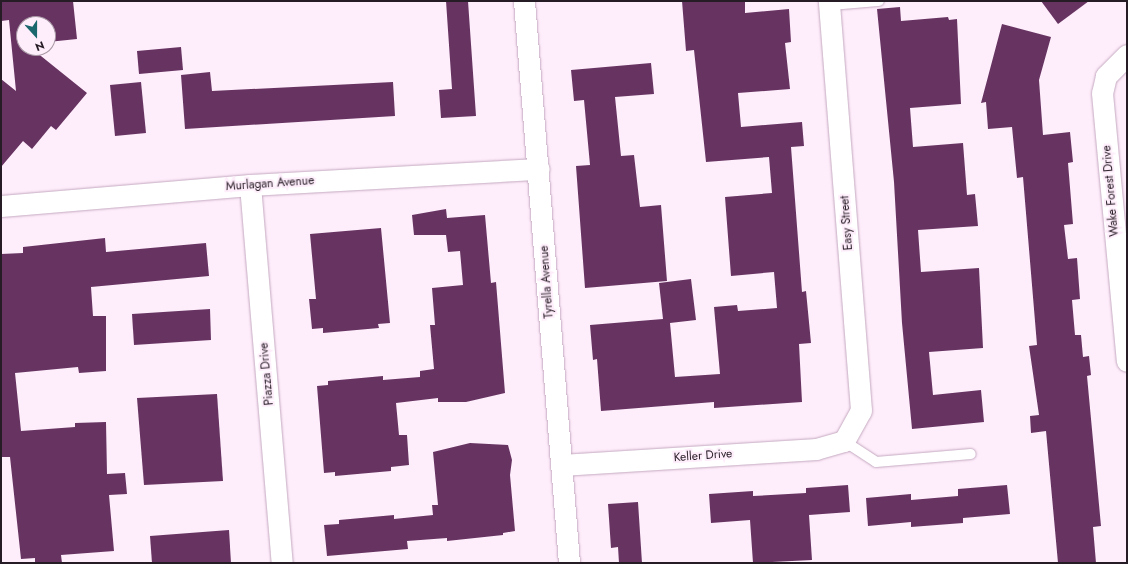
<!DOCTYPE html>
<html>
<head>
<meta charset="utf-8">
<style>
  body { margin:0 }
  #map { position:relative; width:1128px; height:564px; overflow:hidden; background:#feedfb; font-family:Jost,sans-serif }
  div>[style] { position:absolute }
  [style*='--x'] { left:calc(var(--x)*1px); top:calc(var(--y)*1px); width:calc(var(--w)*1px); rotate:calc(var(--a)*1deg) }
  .building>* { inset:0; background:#673462 }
  .roads { filter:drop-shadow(0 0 1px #c4a9c0) drop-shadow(0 0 1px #c4a9c0) }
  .lane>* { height:10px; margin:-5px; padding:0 5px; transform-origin:5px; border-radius:5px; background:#fff }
  .street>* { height:21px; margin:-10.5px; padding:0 10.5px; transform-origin:10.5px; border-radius:10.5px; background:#fff }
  span { translate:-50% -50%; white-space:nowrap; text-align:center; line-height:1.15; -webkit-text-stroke:4px #feedfb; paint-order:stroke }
  .street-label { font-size:12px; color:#261c25 }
  .frame { position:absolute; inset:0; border:2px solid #261c25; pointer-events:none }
  .north { position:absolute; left:16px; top:16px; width:40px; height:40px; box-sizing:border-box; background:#feedfb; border:1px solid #a899a5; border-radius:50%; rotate:159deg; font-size:11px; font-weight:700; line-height:16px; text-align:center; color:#261c25 }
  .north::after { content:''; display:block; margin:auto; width:14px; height:18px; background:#1a686d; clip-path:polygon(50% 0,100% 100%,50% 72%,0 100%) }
</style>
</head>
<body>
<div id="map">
  <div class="building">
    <i style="clip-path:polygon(1px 1px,73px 1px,77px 39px,48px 42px,48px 24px,24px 24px,24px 48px,31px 48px,87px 93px,56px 130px,51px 126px,32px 149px,23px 141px,1px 167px,1px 79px,16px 91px,9px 20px,1px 21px)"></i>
    <i style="clip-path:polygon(446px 1px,468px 1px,476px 116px,441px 118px,439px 90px,452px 89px)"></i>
    <i style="clip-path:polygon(682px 1px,745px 1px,745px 13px,789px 9px,791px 42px,785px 43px,790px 89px,738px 93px,741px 127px,802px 122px,804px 146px,791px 147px,802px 292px,806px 291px,811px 343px,799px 344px,802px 402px,714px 408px,714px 402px,601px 411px,597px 359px,593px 360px,590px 325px,663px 319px,659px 283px,691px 279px,696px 320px,670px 323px,675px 377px,720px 374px,714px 307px,737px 305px,738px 311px,777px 308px,774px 272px,731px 276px,725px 197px,772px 193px,769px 157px,706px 162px,694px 50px,686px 51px)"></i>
    <i style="clip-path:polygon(1041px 1px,1089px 1px,1058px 24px)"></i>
    <i style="clip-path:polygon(900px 7px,901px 21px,948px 17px,949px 20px,957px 19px,961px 104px,910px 108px,913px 147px,963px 143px,967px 195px,975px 194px,978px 226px,918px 230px,921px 272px,979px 268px,983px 348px,929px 352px,933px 395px,981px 390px,984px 422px,912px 429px,902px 323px,894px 182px,877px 9px)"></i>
    <i style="clip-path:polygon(1002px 24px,1051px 37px,1039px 80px,1043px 135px,1070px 132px,1073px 162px,1068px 163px,1073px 224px,1064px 225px,1068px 259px,1077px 258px,1080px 299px,1072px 300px,1075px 335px,1081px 335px,1083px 357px,1089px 356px,1091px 375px,1087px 376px,1101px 526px,1093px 527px,1096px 563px,1058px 563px,1046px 431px,1031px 433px,1030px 416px,1039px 415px,1029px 346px,1037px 345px,1023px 177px,1017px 178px,1012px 127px,988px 129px,986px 102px,981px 103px)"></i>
    <i style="clip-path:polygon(181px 47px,183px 70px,139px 74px,137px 51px)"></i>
    <i style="clip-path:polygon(651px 63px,654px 94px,615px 97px,621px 156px,634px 155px,640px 207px,661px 205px,667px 281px,585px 288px,576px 166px,590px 165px,584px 100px,574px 101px,571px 70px)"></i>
    <i style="clip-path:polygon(210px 72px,212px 91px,393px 82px,395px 116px,185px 129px,181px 75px)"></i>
    <i style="clip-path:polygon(141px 82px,146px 133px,115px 136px,110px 85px)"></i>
    <i style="clip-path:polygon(446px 209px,447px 218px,485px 215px,491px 283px,496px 282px,505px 393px,466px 402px,438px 402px,438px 398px,396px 403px,399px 435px,407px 435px,409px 465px,391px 467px,391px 471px,335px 476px,335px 472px,324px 473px,317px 386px,328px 385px,328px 381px,383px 376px,383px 380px,420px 377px,420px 371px,434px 369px,430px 325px,435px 325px,432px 288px,463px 285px,460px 251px,448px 252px,446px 235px,414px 235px,412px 215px)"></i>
    <i style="clip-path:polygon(381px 228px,390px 323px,378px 324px,379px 328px,323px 333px,323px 328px,312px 329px,309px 299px,316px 299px,310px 234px)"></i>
    <i style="clip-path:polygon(105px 238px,106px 252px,206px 243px,209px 276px,91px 287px,93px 316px,106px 316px,106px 371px,79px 373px,78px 367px,15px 373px,21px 431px,75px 427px,75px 423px,106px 422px,107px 474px,125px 473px,127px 494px,109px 495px,114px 551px,61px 555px,62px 563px,35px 563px,35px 558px,21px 559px,10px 457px,1px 457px,1px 254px,23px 253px,23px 247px)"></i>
    <i style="clip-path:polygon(210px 309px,211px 340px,134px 345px,132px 314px)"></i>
    <i style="clip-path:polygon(217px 394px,223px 481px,144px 485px,137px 398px)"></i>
    <i style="clip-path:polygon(470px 443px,508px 445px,512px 460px,510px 475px,515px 531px,503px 533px,503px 535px,447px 541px,447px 538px,407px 541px,408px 549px,327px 556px,324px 525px,339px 524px,339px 520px,394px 515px,394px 519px,433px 515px,432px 505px,438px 505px,433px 452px)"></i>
    <i style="clip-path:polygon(848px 485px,850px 512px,809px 515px,812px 560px,753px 563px,750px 520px,711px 523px,709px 494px,753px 491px,753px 496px,806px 493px,806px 488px)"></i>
    <i style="clip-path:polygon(1007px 485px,1010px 514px,963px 518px,963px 523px,911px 527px,911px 522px,868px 526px,866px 498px,911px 494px,911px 500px,958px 496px,958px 489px)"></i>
    <i style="clip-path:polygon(638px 502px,642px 563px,619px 563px,618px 547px,611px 548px,608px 504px)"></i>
    <i style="clip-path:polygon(229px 530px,231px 563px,152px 563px,150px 536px)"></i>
  </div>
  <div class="roads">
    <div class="lane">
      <i style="--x:830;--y:5;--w:49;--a:-4.7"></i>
      <i style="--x:844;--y:441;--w:38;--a:33"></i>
      <i style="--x:876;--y:462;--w:95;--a:-4.8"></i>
    </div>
    <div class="street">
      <i style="--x:524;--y:1;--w:564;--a:85.42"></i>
      <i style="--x:1127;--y:55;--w:30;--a:135"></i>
      <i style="--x:1106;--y:76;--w:17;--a:103"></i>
      <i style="--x:1102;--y:93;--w:269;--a:84.7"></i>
      <i style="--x:250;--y:185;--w:379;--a:85.2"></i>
      <i style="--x:1;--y:206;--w:250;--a:-4.8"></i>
      <i style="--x:250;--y:185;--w:289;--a:-3.2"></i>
      <i style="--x:561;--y:465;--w:256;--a:-3.6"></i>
      <i style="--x:816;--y:449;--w:29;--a:-16"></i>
      <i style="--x:844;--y:441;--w:35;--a:-61"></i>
      <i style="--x:861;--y:410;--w:410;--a:-94.5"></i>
    </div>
  </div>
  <div class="street-label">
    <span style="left:270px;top:184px;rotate:-4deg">Murlagan Avenue</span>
    <span style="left:1111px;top:191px;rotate:-95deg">Wake Forest Drive</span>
    <span style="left:847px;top:223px;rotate:-94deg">Easy Street</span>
    <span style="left:547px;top:282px;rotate:-94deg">Tyrella Avenue</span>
    <span style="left:267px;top:374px;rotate:-95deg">Piazza Drive</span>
    <span style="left:703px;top:456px;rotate:-4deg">Keller Drive</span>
  </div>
  <div class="frame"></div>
  <div class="north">N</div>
</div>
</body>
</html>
